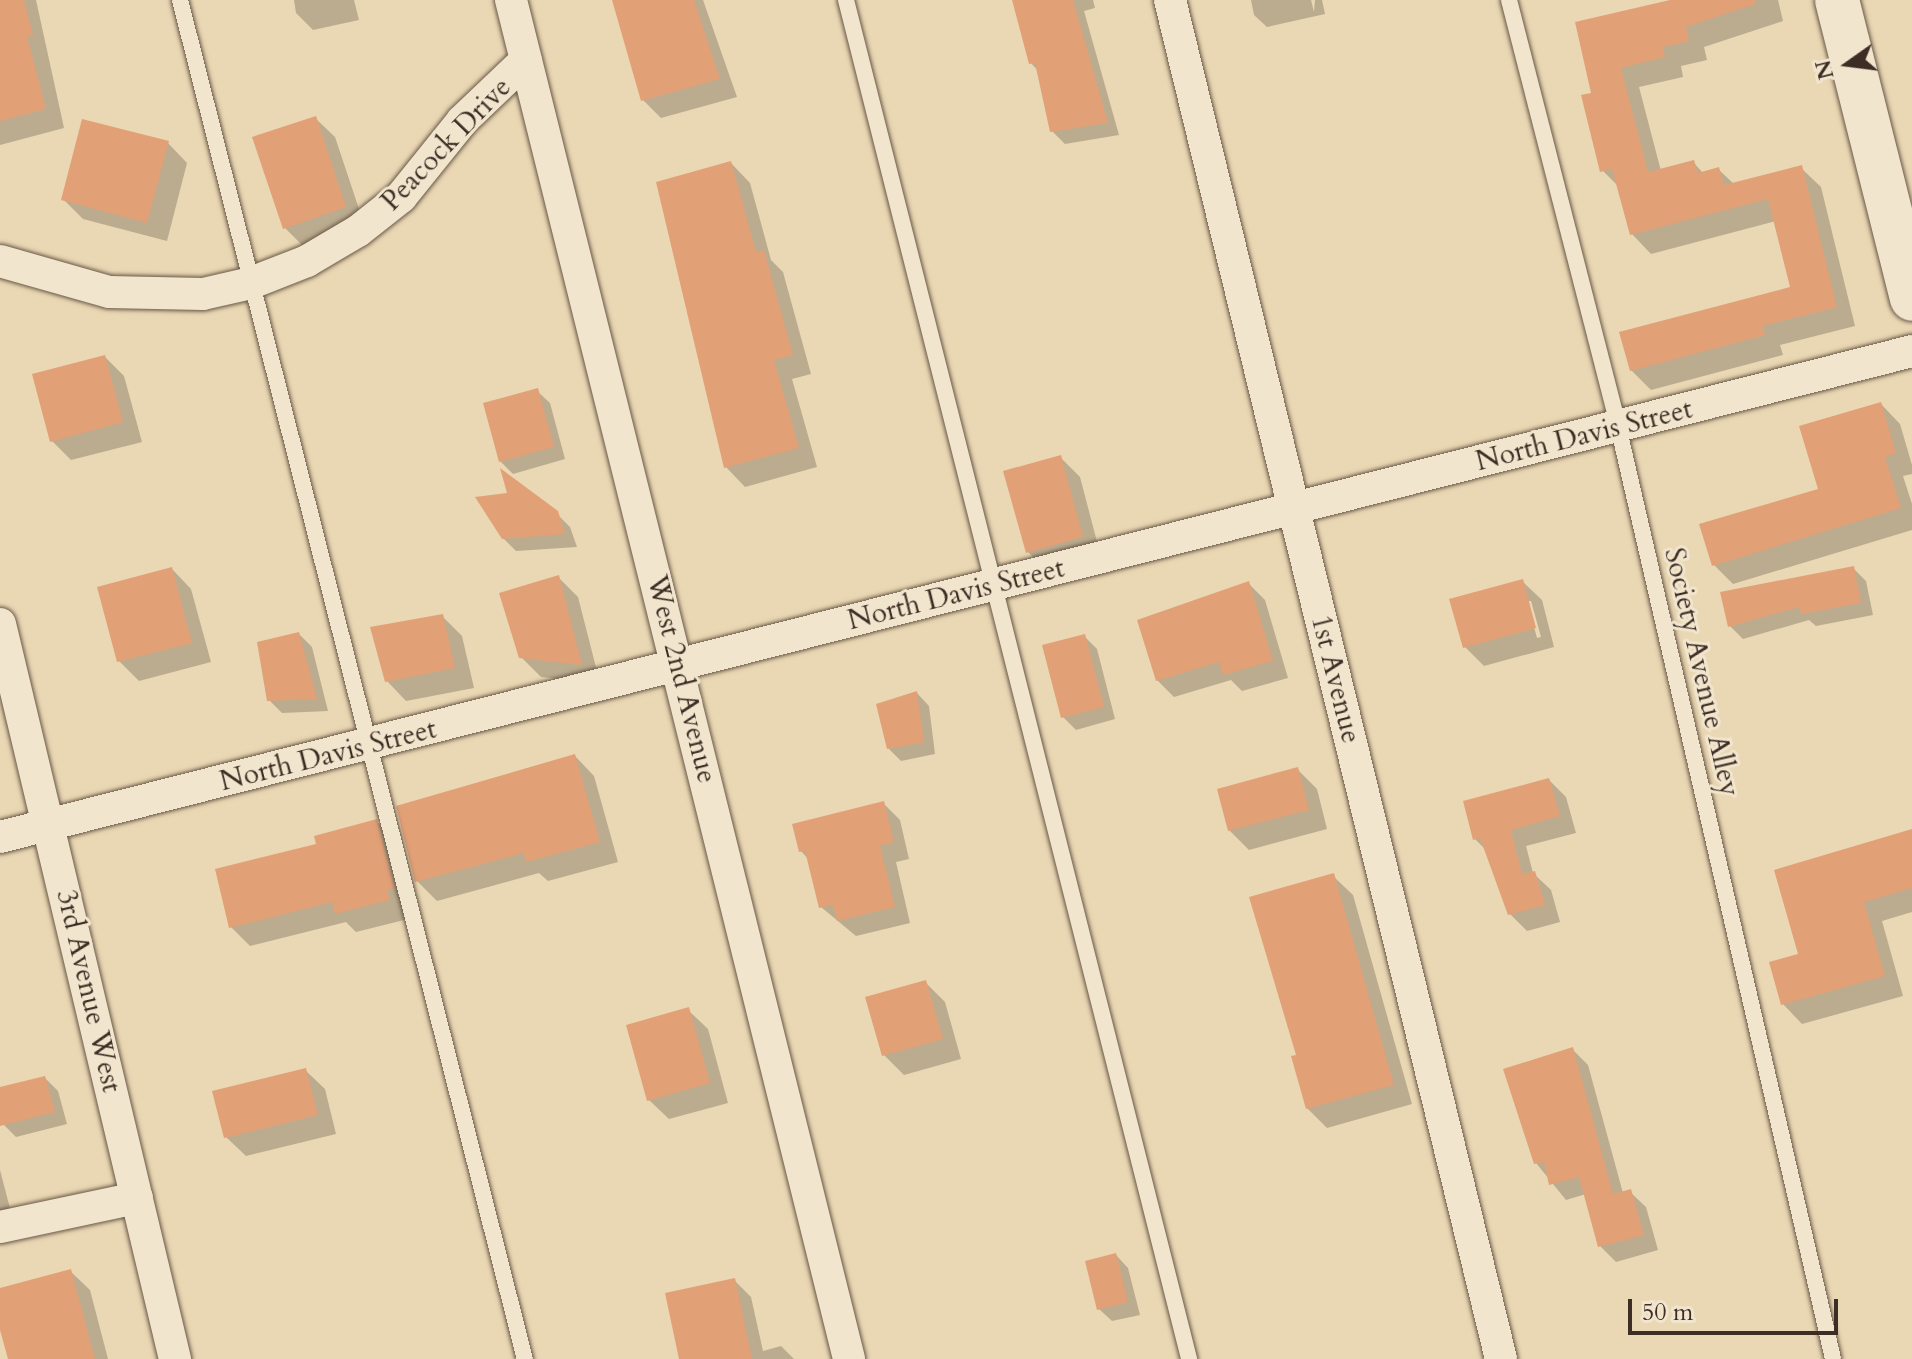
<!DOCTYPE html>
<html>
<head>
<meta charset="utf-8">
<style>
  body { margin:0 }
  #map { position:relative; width:1912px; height:1359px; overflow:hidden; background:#ead7b3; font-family:Cardo,serif }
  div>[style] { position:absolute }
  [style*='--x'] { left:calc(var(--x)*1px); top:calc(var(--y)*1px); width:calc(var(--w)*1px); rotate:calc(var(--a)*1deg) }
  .shadow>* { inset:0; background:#0003 }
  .building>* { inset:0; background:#e2a077 }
  .roads { filter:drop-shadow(0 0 2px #695848) drop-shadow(0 0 2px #695848) }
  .lane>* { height:16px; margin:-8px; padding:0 8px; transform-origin:8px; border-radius:8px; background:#f1e5ce }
  .street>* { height:32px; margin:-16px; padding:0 16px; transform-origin:16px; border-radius:16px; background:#f1e5ce }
  .secondary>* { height:44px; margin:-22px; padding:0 22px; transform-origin:22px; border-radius:22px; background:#f1e5ce }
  span { translate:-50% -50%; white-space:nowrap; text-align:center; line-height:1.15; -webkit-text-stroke:6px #f1e5ce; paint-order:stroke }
  .street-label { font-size:28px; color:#3e2d24 }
  .north { position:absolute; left:1808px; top:24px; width:80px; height:80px; -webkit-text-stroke:6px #f1e5ce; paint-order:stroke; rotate:256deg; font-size:22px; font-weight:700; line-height:32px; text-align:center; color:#3e2d24 }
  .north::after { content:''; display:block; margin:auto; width:28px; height:36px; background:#3e2d24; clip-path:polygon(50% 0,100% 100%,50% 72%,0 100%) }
  .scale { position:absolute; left:1628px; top:1299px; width:210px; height:36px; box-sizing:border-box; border:4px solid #3e2d24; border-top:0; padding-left:10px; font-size:24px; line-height:28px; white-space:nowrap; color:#3e2d24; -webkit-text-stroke:6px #f1e5ce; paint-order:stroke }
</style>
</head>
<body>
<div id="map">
  <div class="shadow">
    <i style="clip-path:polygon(0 0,36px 0,64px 128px,0 145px)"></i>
    <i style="clip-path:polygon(294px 0,354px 0,359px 20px,313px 30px,296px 13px)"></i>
    <i style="clip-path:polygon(614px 0,703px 0,737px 97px,661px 118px,643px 100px)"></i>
    <i style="clip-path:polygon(1013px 0,1093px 0,1095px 8px,1084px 11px,1119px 135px,1065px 144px,1052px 131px,1039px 72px,1031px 63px)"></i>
    <i style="clip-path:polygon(1251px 0,1311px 0,1314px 12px,1315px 0,1322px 0,1325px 14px,1267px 27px,1254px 15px)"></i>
    <i style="clip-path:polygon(1678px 0,1778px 0,1783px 21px,1704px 47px,1707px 60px,1681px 66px,1683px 77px,1639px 87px,1661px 171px,1693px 162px,1704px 174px,1719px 170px,1734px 184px,1801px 168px,1821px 187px,1855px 326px,1780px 345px,1783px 355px,1651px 390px,1631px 370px,1792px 288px,1776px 221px,1651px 254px,1632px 234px,1619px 187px,1602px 170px,1593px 95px)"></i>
    <i style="clip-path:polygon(315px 118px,335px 137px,365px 227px,304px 247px,285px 228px)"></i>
    <i style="clip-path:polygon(168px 143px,187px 163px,167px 241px,83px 219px,63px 199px)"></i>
    <i style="clip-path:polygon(731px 163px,750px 183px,771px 260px,783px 272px,811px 374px,792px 379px,817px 467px,745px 487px,726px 467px)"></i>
    <i style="clip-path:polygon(105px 357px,124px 376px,142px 442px,71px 460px,52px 441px)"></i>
    <i style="clip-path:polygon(537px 391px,550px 403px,565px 459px,513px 474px,500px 461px)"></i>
    <i style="clip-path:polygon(1881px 404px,1900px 424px,1912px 465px,1912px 474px,1903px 476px,1912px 504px,1912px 530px,1733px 584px,1714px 565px,1820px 490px)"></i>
    <i style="clip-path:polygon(1060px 457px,1080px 477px,1101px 557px,1047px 571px,1028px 552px)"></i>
    <i style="clip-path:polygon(556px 513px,570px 527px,577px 547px,516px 551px,503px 538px)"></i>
    <i style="clip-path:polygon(1853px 568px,1866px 581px,1873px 615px,1816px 626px,1809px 620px,1743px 639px,1730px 626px)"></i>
    <i style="clip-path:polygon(172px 569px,191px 589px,211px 662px,139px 681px,119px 661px)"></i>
    <i style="clip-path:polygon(559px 578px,578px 597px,600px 683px,541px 677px,521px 657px)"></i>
    <i style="clip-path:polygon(evenodd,1522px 581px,1542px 600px,1554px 647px,1484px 666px,1465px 647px,1522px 581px,1527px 601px,1531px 601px,1541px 637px,1537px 638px,1527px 601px)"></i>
    <i style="clip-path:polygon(1248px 583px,1265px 600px,1288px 678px,1242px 691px,1231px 680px,1174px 697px,1157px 680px)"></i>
    <i style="clip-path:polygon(442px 616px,462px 636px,474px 688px,406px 701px,387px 681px)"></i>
    <i style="clip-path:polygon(299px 634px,312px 647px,328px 711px,282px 713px,269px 700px)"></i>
    <i style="clip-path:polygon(1084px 636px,1097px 649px,1115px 719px,1076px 730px,1063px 717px)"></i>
    <i style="clip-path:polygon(917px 693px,929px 706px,935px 754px,901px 761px,888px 748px)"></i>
    <i style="clip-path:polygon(575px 756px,594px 776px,618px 862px,548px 881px,539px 873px,437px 901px,417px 881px,399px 808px)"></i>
    <i style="clip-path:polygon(1297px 769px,1317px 789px,1327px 829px,1249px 850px,1229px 830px)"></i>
    <i style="clip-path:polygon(1549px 780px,1566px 797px,1576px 833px,1526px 846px,1533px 873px,1551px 890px,1560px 922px,1527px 931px,1510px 914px,1487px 851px,1475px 839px)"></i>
    <i style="clip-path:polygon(883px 803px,900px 820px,909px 859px,896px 862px,910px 923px,856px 936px,821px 907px,809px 860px,801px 851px)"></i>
    <i style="clip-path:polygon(376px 821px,396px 841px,408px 919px,356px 932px,346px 922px,250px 946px,231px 927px,319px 846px)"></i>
    <i style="clip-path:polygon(1912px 831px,1912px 912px,1882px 921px,1903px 996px,1802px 1024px,1783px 1004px,1800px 956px)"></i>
    <i style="clip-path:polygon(1333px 876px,1353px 895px,1412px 1104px,1327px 1128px,1307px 1108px,1298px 1056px)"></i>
    <i style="clip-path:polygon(925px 982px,945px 1002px,961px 1059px,904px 1075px,884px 1055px)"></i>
    <i style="clip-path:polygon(688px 1010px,708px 1029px,728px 1103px,669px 1119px,649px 1100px)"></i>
    <i style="clip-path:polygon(1572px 1049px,1588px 1065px,1623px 1193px,1630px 1192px,1646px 1207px,1658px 1250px,1616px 1262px,1600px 1246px,1586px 1194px,1566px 1200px,1536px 1163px)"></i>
    <i style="clip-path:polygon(305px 1070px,325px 1089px,336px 1134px,246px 1156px,226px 1137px)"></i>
    <i style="clip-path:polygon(45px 1078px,58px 1091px,67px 1124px,16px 1137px,3px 1124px,0 1089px)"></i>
    <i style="clip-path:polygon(0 1170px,12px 1216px,0 1219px)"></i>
    <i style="clip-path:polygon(1116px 1255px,1128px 1268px,1140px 1315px,1112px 1321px,1099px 1309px)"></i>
    <i style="clip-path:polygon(70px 1271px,90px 1290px,108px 1359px,10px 1359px,0 1322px,0 1290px)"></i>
    <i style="clip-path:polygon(734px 1280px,751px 1297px,763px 1351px,781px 1346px,794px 1359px,687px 1359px)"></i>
  </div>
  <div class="building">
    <i style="clip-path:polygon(0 0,24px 0,33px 35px,27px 36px,46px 109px,0 121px)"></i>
    <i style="clip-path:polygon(612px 0,694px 0,720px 79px,641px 101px)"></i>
    <i style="clip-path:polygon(1012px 0,1073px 0,1108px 123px,1050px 132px,1035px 63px,1029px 64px)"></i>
    <i style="clip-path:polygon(1670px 0,1755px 0,1755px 4px,1686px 27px,1689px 41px,1663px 47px,1665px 57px,1621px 68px,1648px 172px,1694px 160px,1698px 173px,1719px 167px,1724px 185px,1802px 165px,1837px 307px,1762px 326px,1765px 335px,1630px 371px,1619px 332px,1790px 287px,1768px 199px,1630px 235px,1612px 169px,1600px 172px,1581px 95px,1591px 93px,1575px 22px)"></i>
    <i style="clip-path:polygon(316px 116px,346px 207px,283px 229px,252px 137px)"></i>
    <i style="clip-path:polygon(82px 119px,169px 141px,147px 223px,61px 200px)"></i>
    <i style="clip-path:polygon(731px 161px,756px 252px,764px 250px,793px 355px,774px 360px,799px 448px,724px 468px,656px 182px)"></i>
    <i style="clip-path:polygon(105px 355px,123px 422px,50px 442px,32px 374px)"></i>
    <i style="clip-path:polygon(538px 388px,554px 447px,499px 462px,483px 403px)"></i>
    <i style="clip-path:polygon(1881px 402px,1896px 453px,1885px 457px,1901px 508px,1712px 566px,1699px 524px,1818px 489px,1799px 426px)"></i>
    <i style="clip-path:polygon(1061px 455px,1083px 537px,1026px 553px,1003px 471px)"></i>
    <i style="clip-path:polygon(500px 468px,558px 511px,565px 534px,502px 539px,475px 497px,507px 493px)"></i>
    <i style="clip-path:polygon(1854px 566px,1861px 603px,1801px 614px,1799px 607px,1728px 627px,1720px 592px)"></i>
    <i style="clip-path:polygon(172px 567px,192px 643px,117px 662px,97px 587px)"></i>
    <i style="clip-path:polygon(559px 575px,582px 665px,519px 658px,499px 593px)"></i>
    <i style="clip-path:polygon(1523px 579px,1536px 628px,1463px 648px,1449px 599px)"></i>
    <i style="clip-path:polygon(1249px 581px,1273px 661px,1223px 675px,1219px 662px,1156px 681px,1137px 620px)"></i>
    <i style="clip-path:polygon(443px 614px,455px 668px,385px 682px,370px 627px)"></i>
    <i style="clip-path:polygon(299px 632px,317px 699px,267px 701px,257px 642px)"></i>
    <i style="clip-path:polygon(1085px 634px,1104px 707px,1061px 718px,1042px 645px)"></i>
    <i style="clip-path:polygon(917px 691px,924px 742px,887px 749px,876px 704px)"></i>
    <i style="clip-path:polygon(575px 754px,600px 842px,526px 862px,524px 853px,415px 882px,396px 806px)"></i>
    <i style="clip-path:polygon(1298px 767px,1309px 810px,1228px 831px,1217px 789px)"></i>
    <i style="clip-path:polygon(1549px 778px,1560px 816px,1511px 830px,1522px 874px,1535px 871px,1545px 905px,1508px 915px,1480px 838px,1473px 840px,1463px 801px)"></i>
    <i style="clip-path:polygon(884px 801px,894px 842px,880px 846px,895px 907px,837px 921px,833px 905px,819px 908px,805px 851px,799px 852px,792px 824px)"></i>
    <i style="clip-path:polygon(377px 819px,394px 888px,387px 890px,390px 900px,335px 914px,332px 902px,229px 928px,215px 869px,316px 844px,314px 836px)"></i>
    <i style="clip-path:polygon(1912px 829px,1912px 888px,1864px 902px,1885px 976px,1781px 1005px,1769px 962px,1798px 954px,1774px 870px)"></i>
    <i style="clip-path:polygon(1334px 873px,1394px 1085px,1306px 1109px,1291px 1056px,1296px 1055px,1249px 897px)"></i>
    <i style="clip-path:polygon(926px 980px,943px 1039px,882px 1056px,865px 997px)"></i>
    <i style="clip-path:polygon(689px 1007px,710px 1083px,647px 1101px,626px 1025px)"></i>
    <i style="clip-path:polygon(1573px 1047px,1613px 1194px,1631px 1189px,1644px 1235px,1598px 1247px,1579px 1177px,1549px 1185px,1544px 1162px,1534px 1164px,1503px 1069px)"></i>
    <i style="clip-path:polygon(306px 1068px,318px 1115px,224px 1138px,212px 1091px)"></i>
    <i style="clip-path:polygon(45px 1076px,55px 1112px,0 1126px,0 1087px)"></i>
    <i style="clip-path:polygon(1116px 1253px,1128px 1302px,1097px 1310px,1085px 1261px)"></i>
    <i style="clip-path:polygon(71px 1269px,95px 1359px,8px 1359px,0 1330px,0 1288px)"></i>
    <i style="clip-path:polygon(735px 1278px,752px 1359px,679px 1359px,665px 1293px)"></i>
  </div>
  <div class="roads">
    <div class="lane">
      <i style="--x:180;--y:0;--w:1402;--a:75.76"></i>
      <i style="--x:846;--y:0;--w:1402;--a:75.83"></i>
      <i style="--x:1509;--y:0;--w:440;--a:75.6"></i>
      <i style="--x:1618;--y:426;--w:957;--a:77.02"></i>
    </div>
    <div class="street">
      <i style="--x:511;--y:0;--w:1400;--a:76.03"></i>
      <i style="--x:1170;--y:0;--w:1399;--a:76.31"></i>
      <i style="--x:0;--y:261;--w:113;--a:15.9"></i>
      <i style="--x:109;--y:292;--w:94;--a:1.2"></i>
      <i style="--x:203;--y:294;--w:49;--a:-12.9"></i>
      <i style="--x:251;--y:283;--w:60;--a:-21.4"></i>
      <i style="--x:307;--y:261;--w:59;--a:-30.5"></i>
      <i style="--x:358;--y:231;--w:55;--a:-38.3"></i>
      <i style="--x:401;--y:197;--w:97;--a:-51.2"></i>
      <i style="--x:462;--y:121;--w:88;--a:-43.6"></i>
      <i style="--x:0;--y:624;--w:756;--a:76.61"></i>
      <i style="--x:0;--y:837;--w:1973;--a:-14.26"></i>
      <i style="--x:0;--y:1227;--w:140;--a:-12"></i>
    </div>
    <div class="secondary">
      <i style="--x:1837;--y:0;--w:308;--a:75.9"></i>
    </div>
  </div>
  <div class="street-label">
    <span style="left:446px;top:144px;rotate:-46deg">Peacock Drive</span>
    <span style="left:1584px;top:435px;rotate:-14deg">North Davis Street</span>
    <span style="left:956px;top:594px;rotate:-14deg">North Davis Street</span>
    <span style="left:1702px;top:672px;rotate:77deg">Society Avenue Alley</span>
    <span style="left:682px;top:679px;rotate:76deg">West 2nd Avenue</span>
    <span style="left:1336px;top:679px;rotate:76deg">1st Avenue</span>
    <span style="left:328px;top:755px;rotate:-14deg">North Davis Street</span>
    <span style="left:89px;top:991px;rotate:77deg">3rd Avenue West</span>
  </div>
  <div class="north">N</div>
  <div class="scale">50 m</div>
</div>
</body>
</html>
